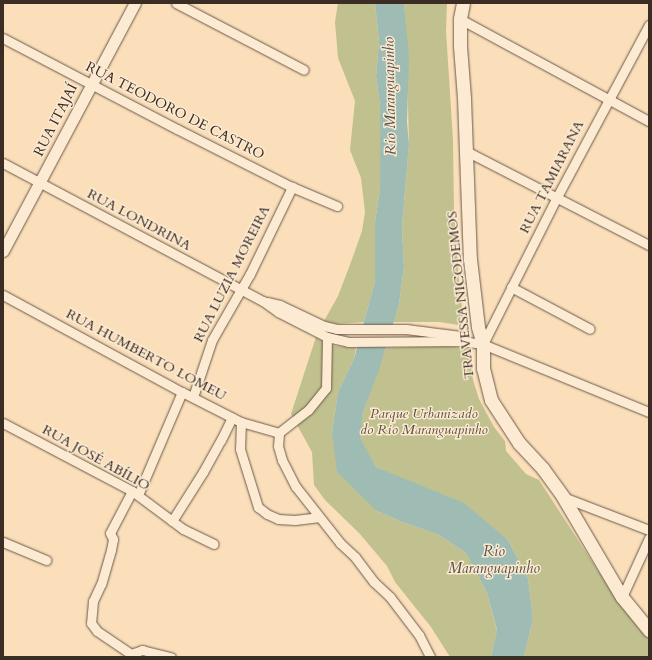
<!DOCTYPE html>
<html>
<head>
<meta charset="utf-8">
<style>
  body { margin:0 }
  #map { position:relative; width:652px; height:660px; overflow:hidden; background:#fadfba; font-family:Cardo,serif }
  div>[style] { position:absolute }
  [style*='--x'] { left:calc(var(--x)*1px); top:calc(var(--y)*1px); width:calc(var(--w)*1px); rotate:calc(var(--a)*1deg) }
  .green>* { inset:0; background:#c0c18e }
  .water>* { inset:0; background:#9ebcb3 }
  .pier>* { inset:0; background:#fadfba }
  .roads { filter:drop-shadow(0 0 1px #6b594a) drop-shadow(0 0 1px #6b594a) }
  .minor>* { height:9px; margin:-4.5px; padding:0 4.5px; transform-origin:4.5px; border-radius:4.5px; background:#fcead2 }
  .tertiary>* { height:11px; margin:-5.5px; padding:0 5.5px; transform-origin:5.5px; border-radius:5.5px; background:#fcead2 }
  .secondary>* { height:13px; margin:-6.5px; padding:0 6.5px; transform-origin:6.5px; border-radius:6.5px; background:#fcead2 }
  span { translate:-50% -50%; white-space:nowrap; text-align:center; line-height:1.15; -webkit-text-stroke:3px #fcead2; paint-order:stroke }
  .street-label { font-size:14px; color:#3b2c24 }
  .park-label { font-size:14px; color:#5c513e; font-style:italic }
  .water-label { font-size:15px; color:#545048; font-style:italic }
  .frame { position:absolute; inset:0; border:4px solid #3b2c24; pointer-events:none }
</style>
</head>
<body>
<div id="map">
  <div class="green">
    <i style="clip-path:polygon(338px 3px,375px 3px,379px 42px,376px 76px,380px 106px,380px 189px,375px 222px,375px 281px,364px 322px,336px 324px,324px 321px,338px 296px,351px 262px,362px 231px,365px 212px,361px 178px,350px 150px,355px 101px,338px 58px,335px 22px)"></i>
    <i style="clip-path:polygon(404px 3px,447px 3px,446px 31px,453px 140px,454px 211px,459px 282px,464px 326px,440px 322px,393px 322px,399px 304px,404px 267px,402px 227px,409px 144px,406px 29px)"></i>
    <i style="clip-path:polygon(316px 337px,328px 345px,356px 348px,354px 359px,338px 392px,332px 432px,377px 511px,402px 522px,439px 535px,466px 553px,487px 593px,497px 631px,491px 657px,450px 657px,431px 627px,395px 582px,387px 566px,359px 533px,325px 500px,314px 485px,312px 452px,291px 414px)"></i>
    <i style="clip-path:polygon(447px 346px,469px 349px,471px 353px,473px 380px,479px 399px,494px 427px,505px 441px,506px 451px,526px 474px,539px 480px,619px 603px,649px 638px,649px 657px,524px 657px,533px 619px,528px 579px,508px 540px,417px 485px,376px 467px,359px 438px,363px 412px,386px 348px)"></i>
  </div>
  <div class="water">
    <i style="clip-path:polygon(375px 3px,404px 3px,409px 57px,407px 122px,409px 144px,402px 227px,404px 267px,399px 304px,379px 370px,363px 412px,360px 438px,376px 467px,464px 503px,508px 540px,528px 579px,533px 619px,524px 657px,491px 657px,497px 630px,487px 593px,466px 553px,439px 535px,402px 522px,377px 511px,337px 472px,332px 432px,338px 392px,354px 359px,375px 281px,375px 222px,380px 189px,380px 106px,376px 76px,379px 42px)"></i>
  </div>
  <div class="pier">
    <i style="clip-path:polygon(361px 325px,394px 325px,388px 347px,354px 347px)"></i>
  </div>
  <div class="roads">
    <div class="minor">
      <i style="--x:176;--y:3;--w:144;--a:27.6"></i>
      <i style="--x:460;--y:19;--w:215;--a:28.4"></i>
      <i style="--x:3;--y:38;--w:196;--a:27.6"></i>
      <i style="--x:177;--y:129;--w:129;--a:26.8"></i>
      <i style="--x:292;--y:187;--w:49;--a:22.9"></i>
      <i style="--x:466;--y:151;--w:206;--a:27.2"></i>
      <i style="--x:3;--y:163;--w:294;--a:28"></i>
      <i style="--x:263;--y:301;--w:19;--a:36"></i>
      <i style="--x:278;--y:312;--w:55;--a:27"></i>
      <i style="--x:327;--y:337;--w:22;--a:13"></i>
      <i style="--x:348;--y:342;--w:113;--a:-0.5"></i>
      <i style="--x:461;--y:341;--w:22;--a:8"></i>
      <i style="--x:511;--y:287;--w:89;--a:28"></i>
      <i style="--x:3;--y:295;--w:204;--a:28.5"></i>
      <i style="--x:182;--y:392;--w:66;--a:27"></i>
      <i style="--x:241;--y:422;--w:40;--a:16"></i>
      <i style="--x:267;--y:302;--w:13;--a:13"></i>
      <i style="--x:280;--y:305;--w:49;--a:25.5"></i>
      <i style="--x:324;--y:326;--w:13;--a:13"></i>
      <i style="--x:337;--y:329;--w:69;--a:0"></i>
      <i style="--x:406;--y:329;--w:55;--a:7.3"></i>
      <i style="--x:327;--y:337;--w:51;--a:91.1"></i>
      <i style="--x:326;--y:388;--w:28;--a:129"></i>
      <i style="--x:308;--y:410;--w:37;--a:142"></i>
      <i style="--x:279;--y:433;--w:13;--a:94"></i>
      <i style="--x:278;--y:446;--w:15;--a:74"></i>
      <i style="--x:282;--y:460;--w:30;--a:63"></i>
      <i style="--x:296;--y:487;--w:71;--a:51.8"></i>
      <i style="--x:340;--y:543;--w:21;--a:43"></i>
      <i style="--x:355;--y:557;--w:31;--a:53"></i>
      <i style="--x:374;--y:582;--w:22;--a:43"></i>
      <i style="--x:390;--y:597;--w:48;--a:52.7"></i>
      <i style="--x:419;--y:635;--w:25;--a:63"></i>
      <i style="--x:478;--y:342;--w:185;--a:22.3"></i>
      <i style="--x:483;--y:344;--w:165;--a:-63.3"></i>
      <i style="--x:557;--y:197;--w:195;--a:-61.9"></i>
      <i style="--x:193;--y:397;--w:60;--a:-71.6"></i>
      <i style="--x:212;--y:340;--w:76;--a:-60.1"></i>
      <i style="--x:250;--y:274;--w:97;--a:-64.2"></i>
      <i style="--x:241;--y:422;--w:27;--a:92"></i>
      <i style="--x:240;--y:449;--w:61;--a:72.8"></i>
      <i style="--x:258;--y:507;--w:11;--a:38"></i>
      <i style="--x:267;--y:514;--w:12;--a:24"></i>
      <i style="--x:278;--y:519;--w:17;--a:3"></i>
      <i style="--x:295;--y:520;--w:23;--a:-7"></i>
      <i style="--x:3;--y:423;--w:146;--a:27.8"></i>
      <i style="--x:132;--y:491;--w:64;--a:36.7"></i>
      <i style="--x:183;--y:529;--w:34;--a:26"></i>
      <i style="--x:132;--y:491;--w:47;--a:117.6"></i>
      <i style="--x:110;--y:533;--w:7;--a:63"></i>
      <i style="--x:113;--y:539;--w:11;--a:100"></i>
      <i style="--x:111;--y:550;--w:35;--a:106"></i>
      <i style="--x:101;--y:584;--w:19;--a:115"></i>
      <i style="--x:93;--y:601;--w:22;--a:95"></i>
      <i style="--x:91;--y:623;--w:10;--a:53"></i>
      <i style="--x:97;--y:631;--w:41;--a:34.1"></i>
      <i style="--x:131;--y:654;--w:12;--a:-20"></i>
      <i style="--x:142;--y:650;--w:30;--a:14"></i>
      <i style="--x:138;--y:495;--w:112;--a:-66.9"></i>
      <i style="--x:563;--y:497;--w:92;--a:21"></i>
      <i style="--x:172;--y:521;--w:58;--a:-57.7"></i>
      <i style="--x:203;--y:472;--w:37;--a:-61"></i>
      <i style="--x:221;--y:440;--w:25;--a:-64"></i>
      <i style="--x:3;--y:542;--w:47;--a:22.7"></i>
      <i style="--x:622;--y:597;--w:65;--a:-65.4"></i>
    </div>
    <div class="tertiary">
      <i style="--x:3;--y:251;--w:281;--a:-62"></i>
    </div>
    <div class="secondary">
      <i style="--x:463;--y:3;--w:16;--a:101"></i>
      <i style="--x:460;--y:19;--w:27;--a:90"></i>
      <i style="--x:460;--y:46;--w:52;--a:85.6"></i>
      <i style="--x:464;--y:98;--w:161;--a:87.9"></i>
      <i style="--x:470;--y:259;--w:68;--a:83.3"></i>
      <i style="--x:478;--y:327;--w:18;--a:74"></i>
      <i style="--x:483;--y:344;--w:24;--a:90"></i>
      <i style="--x:483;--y:368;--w:33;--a:76"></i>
      <i style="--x:491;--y:400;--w:51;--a:56.9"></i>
      <i style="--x:519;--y:443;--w:35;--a:47"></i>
      <i style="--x:543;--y:469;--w:34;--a:54"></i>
      <i style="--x:563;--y:497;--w:116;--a:59.5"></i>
      <i style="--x:622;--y:597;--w:43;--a:50.7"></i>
    </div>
  </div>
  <div class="street-label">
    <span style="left:175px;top:111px;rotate:27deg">RUA TEODORO DE CASTRO</span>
    <span style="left:56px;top:120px;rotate:-63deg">RUA ITAJAÍ</span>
    <span style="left:552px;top:177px;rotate:-63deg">RUA TAMIARANA</span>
    <span style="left:139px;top:220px;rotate:28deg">RUA LONDRINA</span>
    <span style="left:232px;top:274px;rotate:-63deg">RUA LUZIA MOREIRA</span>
    <span style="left:461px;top:295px;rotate:-96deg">TRAVESSA NICODEMOS</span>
    <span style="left:146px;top:355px;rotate:28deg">RUA HUMBERTO LOMEU</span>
    <span style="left:96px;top:458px;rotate:29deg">RUA JOSÉ ABÍLIO</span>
  </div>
  <div class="park-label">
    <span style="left:424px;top:422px">Parque Urbanizado<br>do Rio Maranguapinho</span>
  </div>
  <div class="water-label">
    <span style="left:390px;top:96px;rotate:-91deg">Rio Maranguapinho</span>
    <span style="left:494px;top:560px">Rio<br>Maranguapinho</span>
  </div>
  <div class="frame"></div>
</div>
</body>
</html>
